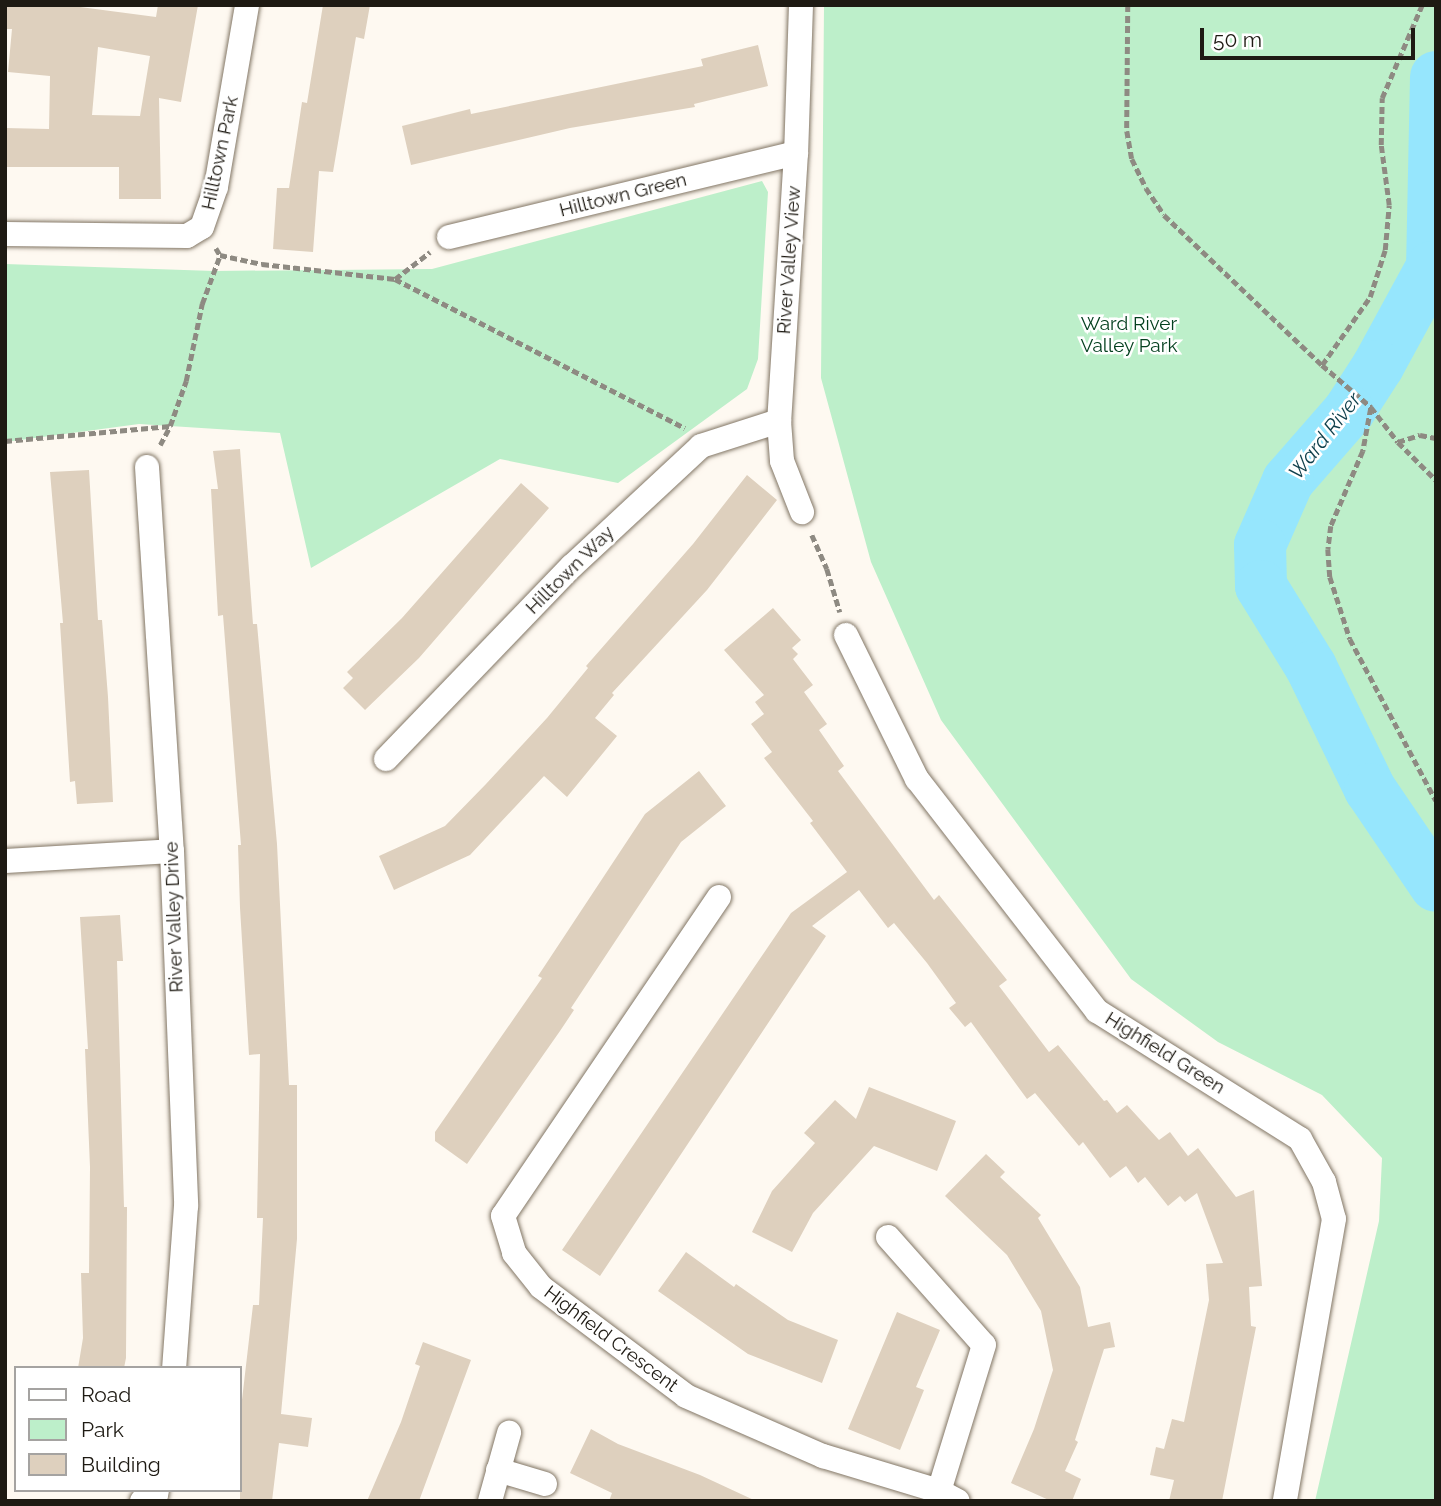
<!DOCTYPE html>
<html>
<head>
<meta charset="utf-8">
<style>
  body { margin:0 }
  #map { position:relative; width:1441px; height:1506px; overflow:hidden; background:#fef9f1; font-family:Raleway,sans-serif }
  div>[style] { position:absolute }
  [style*='--x'] { left:calc(var(--x)*1px); top:calc(var(--y)*1px); width:calc(var(--w)*1px); rotate:calc(var(--a)*1deg) }
  .green>* { inset:0; background:#bdefca }
  .river>* { height:52px; margin:-26px; padding:0 26px; transform-origin:26px; border-radius:26px; background:#96e6fd }
  .building>* { inset:0; background:#ded0be }
  .path>* { height:4.5px; margin-top:-2.25px; transform-origin:0; background:repeating-linear-gradient(90deg,#8e8a82 0 7px,transparent 0 10.5px) }
  .roads { filter:drop-shadow(0 0 2px #827665) drop-shadow(0 0 2px #827665) }
  .street>* { height:24px; margin:-12px; padding:0 12px; transform-origin:12px; border-radius:12px; background:#fff }
  span { translate:-50% -50%; white-space:nowrap; text-align:center; line-height:1.15; -webkit-text-stroke:5px #fff; paint-order:stroke }
  .street-label { font-size:19px; color:#1e1a13 }
  .park-label { font-size:19px; color:#04401f }
  .water-label { font-size:21px; color:#0e3f4b; font-style:italic }
  .frame { position:absolute; inset:0; border:7px solid #1e1a13; pointer-events:none }
  .legend { position:absolute; left:14px; top:1366px; width:228px; height:126px; box-sizing:border-box; background:#fff; border:2px solid #a5a3a1; margin:0; padding:9px 12px; list-style:none; font-size:21px; color:#1e1a13 }
  .legend li { display:flex; align-items:center; gap:14px; height:35px }
  .legend b { width:35px; border:2px solid #a5a3a1 }
  .scale { position:absolute; left:1200px; top:28px; width:215px; height:32px; box-sizing:border-box; border:4px solid #1e1a13; border-top:0; padding-left:9px; font-size:21px; line-height:24px; white-space:nowrap; color:#1e1a13; -webkit-text-stroke:5px #fff; paint-order:stroke }
</style>
</head>
<body>
<div id="map">
  <div class="green">
    <i style="clip-path:polygon(824px 5px,1436px 5px,1436px 1501px,1315px 1501px,1379px 1221px,1382px 1158px,1322px 1095px,1218px 1042px,1131px 979px,941px 720px,871px 562px,821px 378px)"></i>
    <i style="clip-path:polygon(762px 181px,768px 192px,758px 359px,747px 389px,618px 483px,500px 459px,311px 568px,280px 433px,139px 424px,5px 442px,5px 264px,214px 271px,432px 269px)"></i>
  </div>
  <div class="river">
    <i style="--x:1436;--y:77;--w:190;--a:91.2"></i>
    <i style="--x:1432;--y:267;--w:113;--a:118.6"></i>
    <i style="--x:1378;--y:366;--w:54;--a:122.8"></i>
    <i style="--x:1349;--y:411;--w:93;--a:131.1"></i>
    <i style="--x:1288;--y:481;--w:70;--a:113.6"></i>
    <i style="--x:1260;--y:545;--w:41;--a:88.6"></i>
    <i style="--x:1261;--y:586;--w:95;--a:58.3"></i>
    <i style="--x:1311;--y:667;--w:136;--a:64.2"></i>
    <i style="--x:1370;--y:789;--w:117;--a:55.8"></i>
  </div>
  <div class="building">
    <i style="clip-path:polygon(evenodd,5px 5px,65px 5px,156px 17px,158px 5px,198px 5px,181px 102px,159px 98px,161px 199px,119px 199px,119px 167px,5px 167px,5px 128px,49px 129px,50px 76px,8px 72px,12px 29px,5px 29px,5px 5px,98px 47px,150px 56px,140px 116px,92px 115px,98px 47px)"></i>
    <i style="clip-path:polygon(323px 5px,370px 5px,364px 39px,356px 37px,333px 172px,319px 171px,313px 252px,273px 249px,277px 188px,289px 188px,302px 102px,307px 103px)"></i>
    <i style="clip-path:polygon(758px 45px,768px 86px,694px 104px,695px 107px,570px 128px,411px 165px,402px 126px,470px 109px,471px 114px,703px 66px,701px 59px)"></i>
    <i style="clip-path:polygon(240px 449px,253px 624px,257px 624px,277px 844px,289px 1085px,297px 1085px,297px 1239px,281px 1414px,312px 1418px,308px 1447px,279px 1443px,272px 1501px,240px 1501px,240px 1417px,253px 1305px,259px 1305px,263px 1218px,257px 1218px,260px 1054px,249px 1055px,240px 908px,238px 845px,241px 845px,223px 615px,218px 616px,211px 489px,218px 489px,213px 451px)"></i>
    <i style="clip-path:polygon(89px 470px,98px 620px,102px 620px,108px 697px,113px 802px,77px 804px,75px 781px,70px 782px,60px 623px,63px 623px,50px 472px)"></i>
    <i style="clip-path:polygon(747px 475px,777px 500px,707px 590px,612px 693px,614px 695px,595px 718px,617px 736px,567px 797px,544px 776px,470px 855px,394px 890px,379px 856px,445px 826px,486px 784px,547px 718px,588px 668px,586px 666px,693px 544px)"></i>
    <i style="clip-path:polygon(521px 483px,549px 508px,419px 658px,365px 710px,343px 688px,353px 678px,347px 672px,402px 618px)"></i>
    <i style="clip-path:polygon(773px 608px,801px 640px,792px 648px,798px 654px,793px 659px,813px 685px,804px 692px,827px 724px,819px 730px,844px 766px,838px 771px,934px 900px,939px 895px,1007px 980px,999px 986px,1049px 1052px,1058px 1045px,1104px 1101px,1107px 1100px,1117px 1113px,1127px 1105px,1159px 1140px,1170px 1132px,1188px 1156px,1198px 1148px,1236px 1197px,1254px 1190px,1262px 1286px,1249px 1287px,1251px 1326px,1256px 1327px,1222px 1501px,1169px 1501px,1174px 1480px,1150px 1475px,1156px 1447px,1164px 1449px,1172px 1419px,1184px 1422px,1209px 1300px,1206px 1264px,1223px 1263px,1197px 1193px,1185px 1202px,1180px 1196px,1168px 1206px,1145px 1177px,1138px 1183px,1126px 1166px,1110px 1178px,1083px 1142px,1079px 1146px,1035px 1093px,1027px 1099px,971px 1022px,965px 1027px,949px 1008px,956px 1003px,927px 963px,894px 923px,888px 928px,859px 890px,812px 926px,826px 936px,600px 1276px,562px 1250px,791px 913px,847px 872px,810px 823px,813px 821px,764px 758px,772px 752px,751px 724px,764px 714px,755px 702px,764px 695px,724px 650px)"></i>
    <i style="clip-path:polygon(699px 771px,726px 806px,681px 842px,571px 1008px,574px 1010px,560px 1031px,467px 1164px,435px 1141px,435px 1132px,542px 978px,538px 976px,645px 814px)"></i>
    <i style="clip-path:polygon(120px 915px,123px 961px,117px 961px,119px 1030px,124px 1207px,127px 1207px,126px 1358px,124px 1368px,78px 1368px,83px 1338px,81px 1273px,89px 1273px,90px 1167px,85px 1049px,88px 1049px,80px 917px)"></i>
    <i style="clip-path:polygon(869px 1087px,956px 1121px,937px 1171px,874px 1146px,813px 1213px,792px 1252px,752px 1232px,772px 1191px,815px 1143px,804px 1133px,835px 1100px,856px 1119px)"></i>
    <i style="clip-path:polygon(986px 1154px,1005px 1172px,1000px 1177px,1041px 1215px,1038px 1218px,1080px 1287px,1088px 1327px,1110px 1322px,1115px 1347px,1104px 1349px,1075px 1440px,1078px 1442px,1065px 1471px,1081px 1479px,1072px 1501px,1051px 1501px,1011px 1483px,1034px 1429px,1053px 1370px,1041px 1311px,1007px 1255px,945px 1196px)"></i>
    <i style="clip-path:polygon(686px 1252px,734px 1287px,736px 1284px,788px 1320px,838px 1340px,822px 1383px,748px 1354px,658px 1291px)"></i>
    <i style="clip-path:polygon(897px 1312px,940px 1330px,916px 1387px,924px 1390px,900px 1450px,848px 1429px)"></i>
    <i style="clip-path:polygon(423px 1342px,471px 1360px,419px 1501px,367px 1501px,401px 1422px,420px 1366px,415px 1364px)"></i>
    <i style="clip-path:polygon(591px 1429px,618px 1444px,700px 1475px,756px 1501px,609px 1501px,612px 1493px,570px 1473px)"></i>
  </div>
  <div class="path">
    <i style="--x:1128;--y:5;--w:126;--a:90.5"></i>
    <i style="--x:1127;--y:131;--w:28;--a:80"></i>
    <i style="--x:1132;--y:159;--w:32;--a:64"></i>
    <i style="--x:1146;--y:188;--w:32;--a:56"></i>
    <i style="--x:1164;--y:215;--w:218;--a:43.5"></i>
    <i style="--x:1322;--y:365;--w:65;--a:40.6"></i>
    <i style="--x:1371;--y:407;--w:44;--a:52.4"></i>
    <i style="--x:1398;--y:442;--w:54;--a:45"></i>
    <i style="--x:216;--y:248;--w:8;--a:60"></i>
    <i style="--x:220;--y:255;--w:43;--a:12.1"></i>
    <i style="--x:262;--y:264;--w:134;--a:6.4"></i>
    <i style="--x:395;--y:279;--w:44;--a:-37.6"></i>
    <i style="--x:395;--y:279;--w:326;--a:27.2"></i>
    <i style="--x:1322;--y:365;--w:83;--a:-54.8"></i>
    <i style="--x:1370;--y:297;--w:49;--a:-72.3"></i>
    <i style="--x:1385;--y:250;--w:45;--a:-84.9"></i>
    <i style="--x:1389;--y:205;--w:61;--a:-97.6"></i>
    <i style="--x:1381;--y:145;--w:47;--a:-88.8"></i>
    <i style="--x:1382;--y:98;--w:101;--a:-66.7"></i>
    <i style="--x:1371;--y:408;--w:44;--a:100.5"></i>
    <i style="--x:1363;--y:451;--w:82;--a:113.1"></i>
    <i style="--x:1331;--y:526;--w:23;--a:97"></i>
    <i style="--x:1328;--y:549;--w:28;--a:86"></i>
    <i style="--x:1330;--y:577;--w:65;--a:72.1"></i>
    <i style="--x:1350;--y:639;--w:183;--a:62"></i>
    <i style="--x:5;--y:441;--w:166;--a:-5.2"></i>
    <i style="--x:1398;--y:442;--w:23;--a:-18"></i>
    <i style="--x:1420;--y:435;--w:16;--a:11"></i>
    <i style="--x:160;--y:445;--w:21;--a:-62"></i>
    <i style="--x:170;--y:426;--w:48;--a:-70.4"></i>
    <i style="--x:186;--y:381;--w:79;--a:-78.3"></i>
    <i style="--x:202;--y:304;--w:52;--a:-69.8"></i>
    <i style="--x:812;--y:535;--w:37;--a:66"></i>
    <i style="--x:827;--y:569;--w:45;--a:73.2"></i>
    <i style="--x:1435;--y:1501;--w:1;--a:-45"></i>
  </div>
  <div class="roads">
    <div class="street">
      <i style="--x:801;--y:5;--w:148;--a:91.9"></i>
      <i style="--x:796;--y:153;--w:269;--a:93.6"></i>
      <i style="--x:779;--y:421;--w:40;--a:85.7"></i>
      <i style="--x:782;--y:461;--w:55;--a:68.6"></i>
      <i style="--x:5;--y:234;--w:182;--a:0.6"></i>
      <i style="--x:187;--y:236;--w:17;--a:-31"></i>
      <i style="--x:202;--y:227;--w:42;--a:-70.7"></i>
      <i style="--x:216;--y:187;--w:185;--a:-80.3"></i>
      <i style="--x:449;--y:237;--w:357;--a:-13.6"></i>
      <i style="--x:147;--y:467;--w:385;--a:86.3"></i>
      <i style="--x:172;--y:851;--w:355;--a:87.7"></i>
      <i style="--x:186;--y:1206;--w:162;--a:94.2"></i>
      <i style="--x:846;--y:635;--w:161;--a:63.8"></i>
      <i style="--x:917;--y:779;--w:294;--a:52.2"></i>
      <i style="--x:1097;--y:1011;--w:240;--a:32.2"></i>
      <i style="--x:1300;--y:1139;--w:49;--a:60.8"></i>
      <i style="--x:1324;--y:1182;--w:38;--a:75"></i>
      <i style="--x:1334;--y:1219;--w:286;--a:99.9"></i>
      <i style="--x:386;--y:759;--w:268;--a:-46.1"></i>
      <i style="--x:572;--y:566;--w:176;--a:-42.9"></i>
      <i style="--x:701;--y:446;--w:82;--a:-17.8"></i>
      <i style="--x:5;--y:861;--w:167;--a:-3.4"></i>
      <i style="--x:719;--y:897;--w:385;--a:124.1"></i>
      <i style="--x:503;--y:1216;--w:39;--a:73"></i>
      <i style="--x:514;--y:1253;--w:43;--a:51.5"></i>
      <i style="--x:541;--y:1287;--w:181;--a:36.9"></i>
      <i style="--x:686;--y:1396;--w:150;--a:23.7"></i>
      <i style="--x:823;--y:1456;--w:121;--a:16.8"></i>
      <i style="--x:939;--y:1491;--w:21;--a:28"></i>
      <i style="--x:888;--y:1237;--w:144;--a:48.4"></i>
      <i style="--x:984;--y:1345;--w:153;--a:107.1"></i>
      <i style="--x:498;--y:1470;--w:49;--a:16.6"></i>
      <i style="--x:142;--y:1501;--w:15;--a:-23"></i>
      <i style="--x:156;--y:1495;--w:5;--a:-79"></i>
      <i style="--x:490;--y:1501;--w:71;--a:-74.4"></i>
    </div>
  </div>
  <div class="street-label">
    <span style="left:220px;top:153px;rotate:-78deg">Hilltown Park</span>
    <span style="left:623px;top:195px;rotate:-14deg">Hilltown Green</span>
    <span style="left:789px;top:260px;rotate:-86deg">River Valley View</span>
    <span style="left:570px;top:570px;rotate:-45deg">Hilltown Way</span>
    <span style="left:174px;top:917px;rotate:-92deg">River Valley Drive</span>
    <span style="left:1165px;top:1053px;rotate:32deg">Highfield Green</span>
    <span style="left:611px;top:1339px;rotate:37deg">Highfield Crescent</span>
  </div>
  <div class="park-label">
    <span style="left:1129px;top:335px">Ward River<br>Valley Park</span>
  </div>
  <div class="water-label">
    <span style="left:1325px;top:436px;rotate:-52deg">Ward River</span>
  </div>
  <div class="frame"></div>
  <ul class="legend">
  <li><b style="height:9px;background:#fff"></b>Road</li>
  <li><b style="height:19px;background:#bdefca"></b>Park</li>
  <li><b style="height:19px;background:#ded0be"></b>Building</li>
  </ul>
  <div class="scale">50 m</div>
</div>
</body>
</html>
